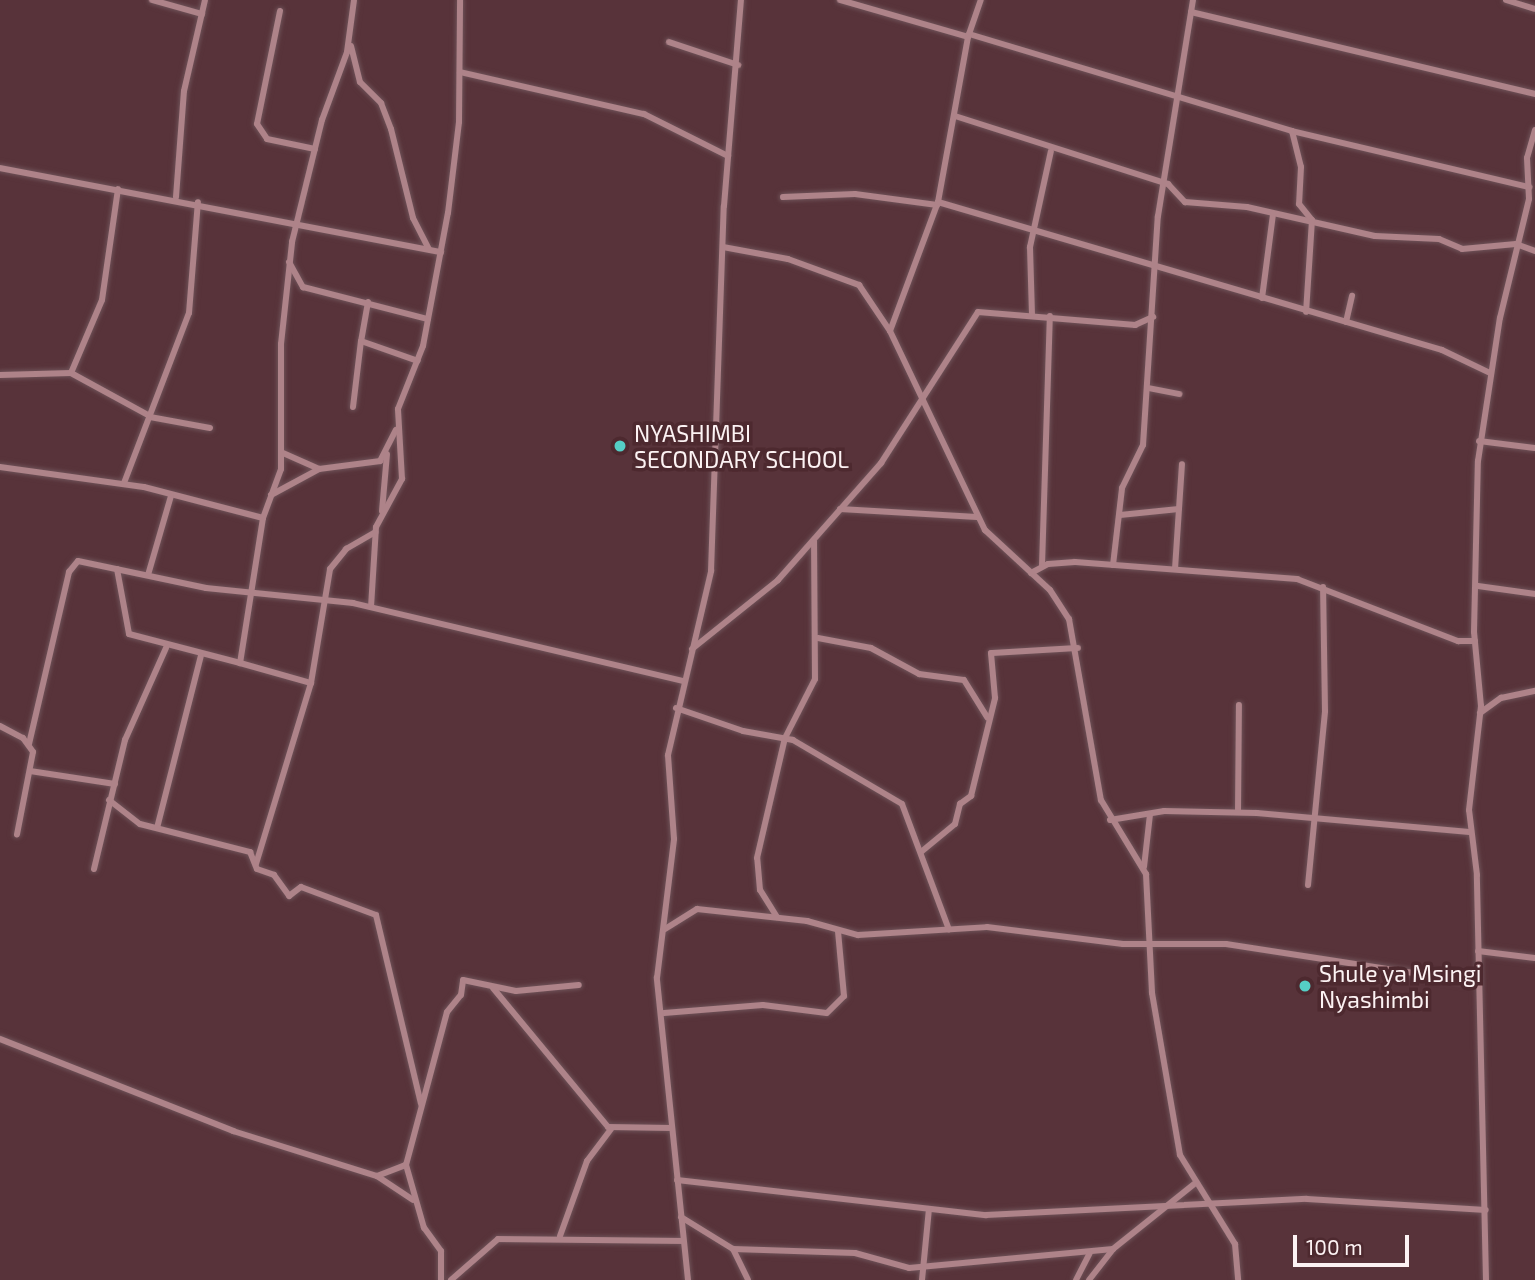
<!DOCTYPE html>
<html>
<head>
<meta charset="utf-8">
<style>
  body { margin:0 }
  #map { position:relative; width:1535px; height:1280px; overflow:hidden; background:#58333a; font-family:"Exo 2",sans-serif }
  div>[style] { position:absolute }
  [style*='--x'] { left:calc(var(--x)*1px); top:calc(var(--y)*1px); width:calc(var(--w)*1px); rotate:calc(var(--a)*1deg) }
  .roads { filter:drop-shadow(0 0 2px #6e5258) drop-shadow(0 0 2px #6e5258) }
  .street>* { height:6px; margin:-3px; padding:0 3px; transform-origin:3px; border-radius:3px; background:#ae8389 }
  .dots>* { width:19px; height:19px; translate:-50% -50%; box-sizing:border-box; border:4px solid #4d292f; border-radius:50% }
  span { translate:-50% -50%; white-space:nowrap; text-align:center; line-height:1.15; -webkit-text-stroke:7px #4d292f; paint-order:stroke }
  .poi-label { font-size:23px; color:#fcf2f3 }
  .left { translate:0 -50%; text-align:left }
  .scale { position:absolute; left:1293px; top:1235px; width:116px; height:32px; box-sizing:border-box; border:4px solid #fcf2f3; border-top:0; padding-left:9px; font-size:21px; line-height:24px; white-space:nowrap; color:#fcf2f3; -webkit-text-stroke:5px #4d292f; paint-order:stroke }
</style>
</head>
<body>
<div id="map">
  <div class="roads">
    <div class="street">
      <i style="--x:152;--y:0;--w:52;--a:15.6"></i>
      <i style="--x:840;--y:0;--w:133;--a:16.1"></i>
      <i style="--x:1506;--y:0;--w:30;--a:17"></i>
      <i style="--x:280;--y:11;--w:115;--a:101.5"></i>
      <i style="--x:257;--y:124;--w:18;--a:56"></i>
      <i style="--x:267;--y:139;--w:49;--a:11.8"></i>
      <i style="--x:1191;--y:12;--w:354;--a:13.4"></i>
      <i style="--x:969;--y:34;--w:337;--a:16.7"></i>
      <i style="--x:1292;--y:131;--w:244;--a:13.3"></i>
      <i style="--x:669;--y:42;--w:73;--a:18.4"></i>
      <i style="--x:351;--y:46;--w:37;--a:76"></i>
      <i style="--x:360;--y:82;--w:30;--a:45"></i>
      <i style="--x:381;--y:103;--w:28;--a:69"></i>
      <i style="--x:391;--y:129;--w:92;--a:76.1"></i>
      <i style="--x:413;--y:218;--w:35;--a:63"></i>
      <i style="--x:460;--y:72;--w:189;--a:12.9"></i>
      <i style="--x:644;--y:114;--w:94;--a:26.6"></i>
      <i style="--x:955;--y:116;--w:224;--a:17.7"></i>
      <i style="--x:1168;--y:184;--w:25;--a:47"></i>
      <i style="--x:1185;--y:202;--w:62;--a:4.6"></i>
      <i style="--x:1247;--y:207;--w:131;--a:12.8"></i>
      <i style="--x:1375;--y:236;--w:64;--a:2.7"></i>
      <i style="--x:1439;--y:239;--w:25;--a:23"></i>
      <i style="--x:1462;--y:249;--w:54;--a:-5.3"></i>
      <i style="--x:1516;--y:244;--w:20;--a:20"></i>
      <i style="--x:1292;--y:131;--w:37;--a:76"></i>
      <i style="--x:1301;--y:167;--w:37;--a:93"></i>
      <i style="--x:1299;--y:204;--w:21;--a:51"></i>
      <i style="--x:1312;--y:220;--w:92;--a:93.7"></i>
      <i style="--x:0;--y:168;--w:449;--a:10.8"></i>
      <i style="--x:176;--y:197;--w:106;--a:-85.7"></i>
      <i style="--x:184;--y:91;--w:93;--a:-77"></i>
      <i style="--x:783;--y:197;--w:72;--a:-2.4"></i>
      <i style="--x:855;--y:194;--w:83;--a:7.6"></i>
      <i style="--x:938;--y:202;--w:525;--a:16.36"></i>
      <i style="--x:1442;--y:350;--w:53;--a:25.6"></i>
      <i style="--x:723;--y:247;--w:66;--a:10.5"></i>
      <i style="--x:788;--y:259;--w:76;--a:20.1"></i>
      <i style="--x:859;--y:285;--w:55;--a:56"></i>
      <i style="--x:890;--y:331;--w:221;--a:64.5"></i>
      <i style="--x:985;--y:530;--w:88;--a:42.7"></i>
      <i style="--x:1050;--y:590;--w:35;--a:57"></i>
      <i style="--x:1069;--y:619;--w:184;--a:80"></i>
      <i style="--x:1101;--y:800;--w:87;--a:58.7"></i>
      <i style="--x:1146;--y:874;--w:119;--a:87.1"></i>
      <i style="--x:1152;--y:993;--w:164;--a:80.2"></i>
      <i style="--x:1180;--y:1155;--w:105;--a:58.3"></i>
      <i style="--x:1235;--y:1244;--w:36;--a:85"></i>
      <i style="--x:289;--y:262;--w:29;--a:61"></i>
      <i style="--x:303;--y:287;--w:129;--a:14.4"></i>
      <i style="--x:1262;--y:298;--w:85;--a:-82.5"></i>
      <i style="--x:368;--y:302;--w:40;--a:100"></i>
      <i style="--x:361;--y:341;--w:60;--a:19.3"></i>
      <i style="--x:1032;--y:315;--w:68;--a:-91.7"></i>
      <i style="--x:1030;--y:247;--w:98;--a:-77.7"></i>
      <i style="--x:1346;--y:322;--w:27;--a:-77"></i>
      <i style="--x:890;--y:331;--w:138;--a:-69.6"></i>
      <i style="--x:938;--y:202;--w:168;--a:-79.7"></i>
      <i style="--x:968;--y:37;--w:39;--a:-71"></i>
      <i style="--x:71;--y:373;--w:79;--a:-67"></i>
      <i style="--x:102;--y:300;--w:112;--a:-81.8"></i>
      <i style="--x:0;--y:375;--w:71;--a:-1.6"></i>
      <i style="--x:71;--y:373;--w:90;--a:28.6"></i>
      <i style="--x:1148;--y:388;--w:32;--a:11"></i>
      <i style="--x:353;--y:407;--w:66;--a:-83.1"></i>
      <i style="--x:150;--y:417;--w:61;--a:10.4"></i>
      <i style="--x:1479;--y:441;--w:56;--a:7.1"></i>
      <i style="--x:283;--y:453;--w:39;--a:24"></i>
      <i style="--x:0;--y:467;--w:145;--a:7.9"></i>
      <i style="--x:144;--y:487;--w:123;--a:14.6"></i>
      <i style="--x:263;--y:518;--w:52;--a:-69.8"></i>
      <i style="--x:281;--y:469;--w:125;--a:-90"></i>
      <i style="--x:281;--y:344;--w:103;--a:-83.8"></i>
      <i style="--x:292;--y:242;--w:126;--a:-76.2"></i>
      <i style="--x:322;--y:120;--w:72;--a:-69.8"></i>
      <i style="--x:347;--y:52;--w:52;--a:-82.3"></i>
      <i style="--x:124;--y:483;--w:182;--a:-69.1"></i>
      <i style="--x:189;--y:313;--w:111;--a:-85.4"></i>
      <i style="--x:271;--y:495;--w:55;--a:-28.4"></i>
      <i style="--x:319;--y:469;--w:62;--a:-7.5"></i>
      <i style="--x:380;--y:461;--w:35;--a:-63"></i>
      <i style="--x:840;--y:509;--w:137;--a:3.3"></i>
      <i style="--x:382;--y:511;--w:57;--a:-85"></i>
      <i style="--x:1120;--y:515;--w:59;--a:-5.8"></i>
      <i style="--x:263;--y:518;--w:147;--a:99"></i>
      <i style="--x:240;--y:663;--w:74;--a:15.7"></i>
      <i style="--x:1113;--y:565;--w:78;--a:-83.3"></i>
      <i style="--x:1122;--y:488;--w:48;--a:-64"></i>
      <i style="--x:1143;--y:445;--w:229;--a:-86.3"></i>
      <i style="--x:1158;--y:216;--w:219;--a:-80.8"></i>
      <i style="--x:1042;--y:566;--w:250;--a:-88.2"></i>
      <i style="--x:117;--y:569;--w:66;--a:79.5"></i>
      <i style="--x:129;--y:634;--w:115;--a:14.6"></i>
      <i style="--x:1175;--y:569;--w:105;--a:-86.2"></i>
      <i style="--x:1031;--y:573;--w:19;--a:-28"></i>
      <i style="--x:1048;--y:564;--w:27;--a:-4"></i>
      <i style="--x:1075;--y:562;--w:223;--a:4.4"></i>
      <i style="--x:1297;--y:579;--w:173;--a:21.1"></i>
      <i style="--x:1458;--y:641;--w:17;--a:0"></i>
      <i style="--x:148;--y:575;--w:82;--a:-73.8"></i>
      <i style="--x:1478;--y:586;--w:58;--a:8"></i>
      <i style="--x:371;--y:607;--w:80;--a:-86.4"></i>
      <i style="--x:376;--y:527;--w:55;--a:-61.6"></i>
      <i style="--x:402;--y:479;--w:70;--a:-93.3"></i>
      <i style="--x:398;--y:409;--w:68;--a:-68.4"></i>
      <i style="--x:423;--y:346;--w:135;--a:-79.4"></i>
      <i style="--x:448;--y:213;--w:92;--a:-83.1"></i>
      <i style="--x:459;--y:122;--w:122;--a:-89.5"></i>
      <i style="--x:818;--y:638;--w:54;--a:10.7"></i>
      <i style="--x:871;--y:648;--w:55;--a:28.4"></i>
      <i style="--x:919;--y:674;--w:45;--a:7.6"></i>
      <i style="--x:964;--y:680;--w:44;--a:58.1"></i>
      <i style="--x:692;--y:649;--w:110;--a:-38.7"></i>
      <i style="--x:778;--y:580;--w:156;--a:-48.6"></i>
      <i style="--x:881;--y:463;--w:179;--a:-57.3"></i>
      <i style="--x:978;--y:312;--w:158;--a:4.7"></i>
      <i style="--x:1135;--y:325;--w:20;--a:-24"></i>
      <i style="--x:676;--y:708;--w:71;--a:18.9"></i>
      <i style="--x:743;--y:731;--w:51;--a:10.2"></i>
      <i style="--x:793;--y:740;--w:126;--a:30.4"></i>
      <i style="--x:902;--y:804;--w:134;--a:69.5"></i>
      <i style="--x:1480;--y:713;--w:26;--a:-36"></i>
      <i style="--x:1501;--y:698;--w:35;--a:-12"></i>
      <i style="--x:0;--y:726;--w:26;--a:28"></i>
      <i style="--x:23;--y:738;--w:17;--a:54"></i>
      <i style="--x:33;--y:752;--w:84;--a:101"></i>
      <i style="--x:29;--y:744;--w:177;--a:-76.9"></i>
      <i style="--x:69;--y:572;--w:14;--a:-51"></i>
      <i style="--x:78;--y:561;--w:131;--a:11.9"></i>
      <i style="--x:206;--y:588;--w:148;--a:5.8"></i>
      <i style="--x:353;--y:603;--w:340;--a:13.3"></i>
      <i style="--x:30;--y:771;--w:86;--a:8.7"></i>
      <i style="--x:109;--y:800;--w:39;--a:38"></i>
      <i style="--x:140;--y:824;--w:114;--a:14.3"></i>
      <i style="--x:250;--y:852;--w:18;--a:68"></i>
      <i style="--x:257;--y:869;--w:18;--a:19"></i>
      <i style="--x:274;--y:875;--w:26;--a:54"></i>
      <i style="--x:289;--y:896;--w:15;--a:-37"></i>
      <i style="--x:301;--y:887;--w:80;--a:20.5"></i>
      <i style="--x:376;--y:915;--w:194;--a:76.6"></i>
      <i style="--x:1238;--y:812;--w:107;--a:-89.5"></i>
      <i style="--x:1110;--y:820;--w:55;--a:-9.5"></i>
      <i style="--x:1164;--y:811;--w:93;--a:1.2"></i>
      <i style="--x:1257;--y:813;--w:213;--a:5.1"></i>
      <i style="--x:157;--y:828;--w:178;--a:-75.7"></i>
      <i style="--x:921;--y:852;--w:44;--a:-39.5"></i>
      <i style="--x:955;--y:824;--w:21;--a:-76"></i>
      <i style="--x:960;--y:804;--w:14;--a:-36"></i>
      <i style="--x:971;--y:796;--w:101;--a:-76.2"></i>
      <i style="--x:995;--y:698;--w:45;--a:-95.1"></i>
      <i style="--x:991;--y:653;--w:87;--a:-3.3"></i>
      <i style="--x:256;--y:864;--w:189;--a:-73.1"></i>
      <i style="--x:311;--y:683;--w:116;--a:-80.5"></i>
      <i style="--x:330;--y:569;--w:26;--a:-51"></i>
      <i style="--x:346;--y:549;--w:34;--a:-30"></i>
      <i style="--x:1144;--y:867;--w:53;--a:-83.5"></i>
      <i style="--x:94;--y:869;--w:133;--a:-76.5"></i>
      <i style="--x:125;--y:740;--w:101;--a:-66"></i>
      <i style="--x:1308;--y:885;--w:175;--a:-84.4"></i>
      <i style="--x:1325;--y:711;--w:124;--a:-90.9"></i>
      <i style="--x:777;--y:917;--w:32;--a:-122"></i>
      <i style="--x:760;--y:890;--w:32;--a:-95"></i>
      <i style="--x:757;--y:858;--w:123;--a:-76.9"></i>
      <i style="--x:785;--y:738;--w:66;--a:-63"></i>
      <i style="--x:815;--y:679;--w:138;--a:-90.4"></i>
      <i style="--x:665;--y:929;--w:38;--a:-32"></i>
      <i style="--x:697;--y:909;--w:111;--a:6.2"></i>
      <i style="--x:807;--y:921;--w:53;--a:15.4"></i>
      <i style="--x:858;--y:935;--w:129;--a:-3.5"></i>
      <i style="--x:987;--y:927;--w:137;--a:7.1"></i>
      <i style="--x:1123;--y:944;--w:103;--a:0"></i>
      <i style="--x:1226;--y:944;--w:255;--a:8.8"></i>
      <i style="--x:1478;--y:951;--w:57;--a:7"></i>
      <i style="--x:493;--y:988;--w:180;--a:50.4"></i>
      <i style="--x:608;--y:1127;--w:64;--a:0.9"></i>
      <i style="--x:664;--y:1013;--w:99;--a:-4.6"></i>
      <i style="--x:763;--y:1005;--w:64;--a:7.1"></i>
      <i style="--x:827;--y:1013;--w:24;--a:-45"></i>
      <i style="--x:844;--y:996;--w:65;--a:-95.3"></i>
      <i style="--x:0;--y:1039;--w:251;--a:21.5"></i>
      <i style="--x:233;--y:1131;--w:151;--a:17.4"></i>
      <i style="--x:377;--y:1176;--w:43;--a:33.7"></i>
      <i style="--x:377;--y:1176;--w:31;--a:-21"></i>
      <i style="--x:677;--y:1180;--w:311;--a:6.5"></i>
      <i style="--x:986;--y:1215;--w:321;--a:-2.9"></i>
      <i style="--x:1307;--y:1199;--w:179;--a:3.5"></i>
      <i style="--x:681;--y:1217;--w:61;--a:31.6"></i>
      <i style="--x:733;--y:1249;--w:34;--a:64"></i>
      <i style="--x:560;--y:1236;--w:80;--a:-70.2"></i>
      <i style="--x:587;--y:1161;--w:40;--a:-53"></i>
      <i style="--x:733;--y:1249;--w:122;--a:1.9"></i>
      <i style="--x:855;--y:1253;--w:56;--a:15.5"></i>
      <i style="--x:909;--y:1268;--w:205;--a:-5.3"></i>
      <i style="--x:441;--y:1280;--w:29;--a:-90"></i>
      <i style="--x:441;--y:1251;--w:29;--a:-126"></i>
      <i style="--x:424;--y:1228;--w:66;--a:-105.9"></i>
      <i style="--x:406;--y:1165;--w:158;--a:-75"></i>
      <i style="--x:447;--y:1012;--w:22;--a:-51"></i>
      <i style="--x:461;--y:995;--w:15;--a:-82"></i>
      <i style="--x:463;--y:980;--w:54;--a:11.7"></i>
      <i style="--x:516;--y:991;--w:63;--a:-5.4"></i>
      <i style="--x:451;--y:1280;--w:62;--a:-41.1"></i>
      <i style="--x:498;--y:1239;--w:185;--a:0.6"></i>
      <i style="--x:688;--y:1280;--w:304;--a:-95.9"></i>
      <i style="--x:657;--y:978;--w:140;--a:-83"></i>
      <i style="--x:674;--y:839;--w:84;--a:-94.1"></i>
      <i style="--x:668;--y:755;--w:189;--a:-76.8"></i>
      <i style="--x:711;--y:571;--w:365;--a:-88"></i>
      <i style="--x:724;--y:206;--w:207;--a:-85.3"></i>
      <i style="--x:922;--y:1280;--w:71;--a:-84.4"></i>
      <i style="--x:1076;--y:1280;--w:30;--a:-63"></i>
      <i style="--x:1089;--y:1280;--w:39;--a:-52"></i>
      <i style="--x:1113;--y:1249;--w:104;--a:-38.7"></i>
      <i style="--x:1486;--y:1280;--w:405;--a:-91.3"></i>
      <i style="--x:1477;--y:875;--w:65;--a:-97"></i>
      <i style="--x:1469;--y:810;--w:105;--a:-83.4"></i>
      <i style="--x:1481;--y:706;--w:74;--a:-95.4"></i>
      <i style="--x:1474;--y:632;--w:171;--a:-88.7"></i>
      <i style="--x:1478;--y:461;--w:145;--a:-81.3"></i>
      <i style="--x:1500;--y:318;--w:122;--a:-76.3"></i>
      <i style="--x:1529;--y:199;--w:41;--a:-92.8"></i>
      <i style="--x:1527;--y:158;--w:29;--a:-74"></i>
    </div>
  </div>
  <div class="dots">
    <i style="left:620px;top:446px;background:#55cec5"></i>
    <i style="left:1305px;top:986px;background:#55cec5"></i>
  </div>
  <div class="poi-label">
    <span class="left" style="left:634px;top:446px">NYASHIMBI<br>SECONDARY SCHOOL</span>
    <span class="left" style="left:1319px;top:986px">Shule ya Msingi<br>Nyashimbi</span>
  </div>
  <div class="scale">100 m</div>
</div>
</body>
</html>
